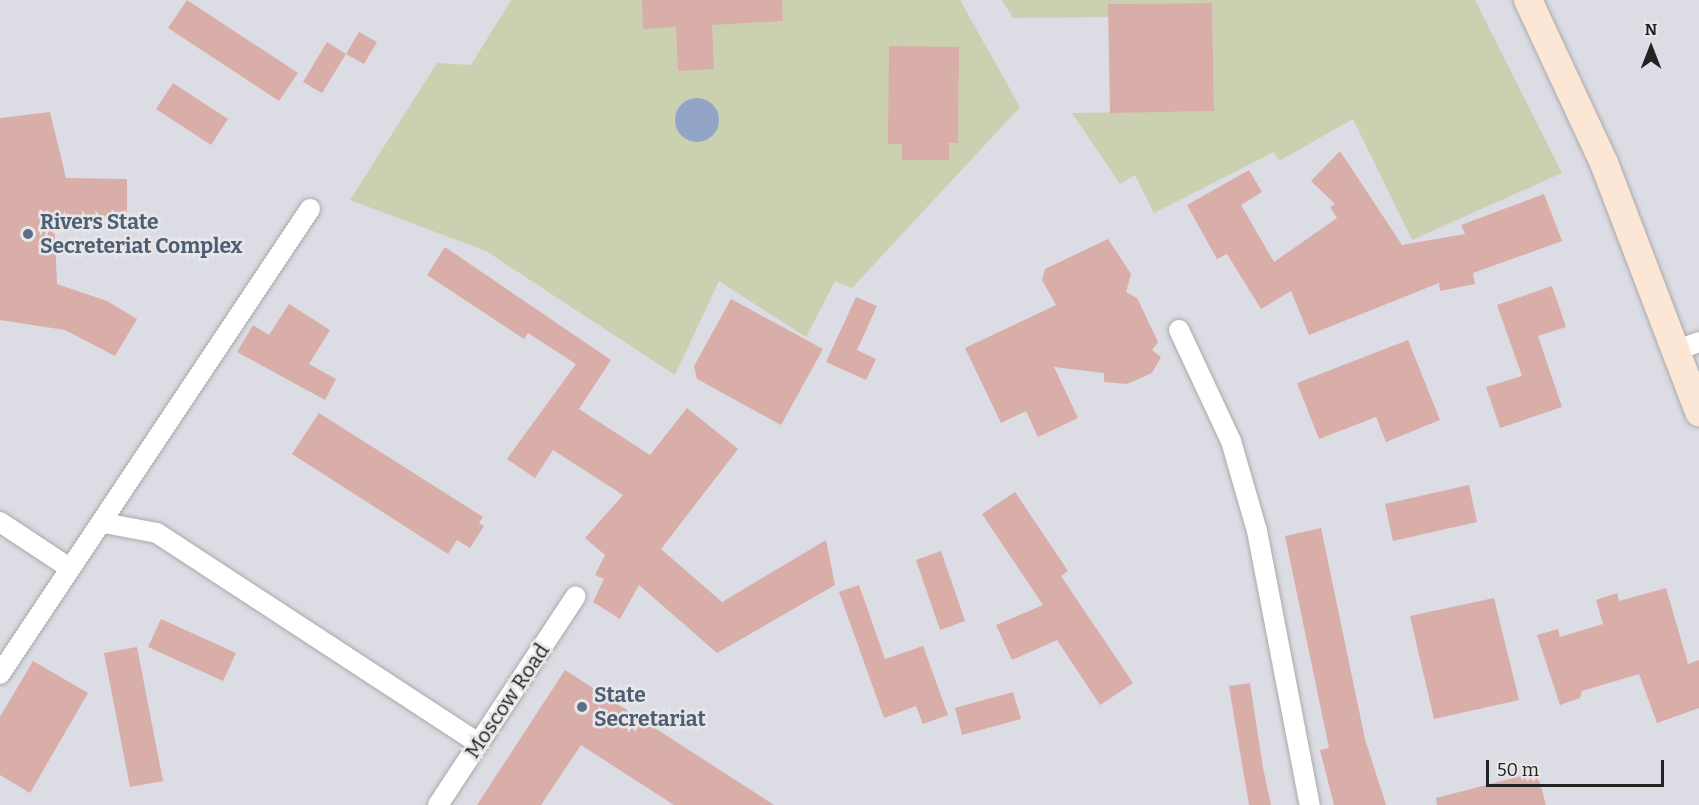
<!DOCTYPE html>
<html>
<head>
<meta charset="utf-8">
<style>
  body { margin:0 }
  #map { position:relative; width:1699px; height:805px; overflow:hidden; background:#e7e7e8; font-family:Bitter,serif }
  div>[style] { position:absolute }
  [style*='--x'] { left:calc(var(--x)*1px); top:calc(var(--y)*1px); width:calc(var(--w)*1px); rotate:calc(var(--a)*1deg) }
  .built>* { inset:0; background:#dcdce4 }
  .green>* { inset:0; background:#cbd0b0 }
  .water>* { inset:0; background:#93a5c6 }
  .round { border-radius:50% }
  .building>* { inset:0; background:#d9ada8 }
  .roads { filter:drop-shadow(0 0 2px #aaaaab) drop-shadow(0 0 2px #aaaaab) }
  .street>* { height:20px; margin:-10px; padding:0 10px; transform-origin:10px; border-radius:10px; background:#fff }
  .secondary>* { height:28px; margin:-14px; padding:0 14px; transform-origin:14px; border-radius:14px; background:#fce6d6 }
  .dots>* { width:16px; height:16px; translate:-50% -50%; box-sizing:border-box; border:3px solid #e7e7e8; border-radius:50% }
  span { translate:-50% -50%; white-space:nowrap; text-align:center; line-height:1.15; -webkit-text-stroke:5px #e7e7e8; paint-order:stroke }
  .service-label { font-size:21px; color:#4e5e75; font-weight:700 }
  .left { translate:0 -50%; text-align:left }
  .street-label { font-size:21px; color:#222 }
  .north { position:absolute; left:1621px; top:18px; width:60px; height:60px; -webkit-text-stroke:4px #e7e7e8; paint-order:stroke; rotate:0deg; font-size:16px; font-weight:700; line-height:24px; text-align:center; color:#222 }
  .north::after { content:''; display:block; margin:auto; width:21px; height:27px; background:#222; clip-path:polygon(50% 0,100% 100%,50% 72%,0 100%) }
  .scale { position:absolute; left:1486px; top:760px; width:178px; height:27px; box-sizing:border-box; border:3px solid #222; border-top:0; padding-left:8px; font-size:18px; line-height:21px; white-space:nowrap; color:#222; -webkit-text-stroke:4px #e7e7e8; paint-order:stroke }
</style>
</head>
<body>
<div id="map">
  <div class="built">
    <i style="clip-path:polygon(0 0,1699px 0,1699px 805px,0 805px)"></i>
  </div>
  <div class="green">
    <i style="clip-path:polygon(511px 0,960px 0,1020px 107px,852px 288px,835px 281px,806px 337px,719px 281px,675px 375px,486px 251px,350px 200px,437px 63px,471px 65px)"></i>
    <i style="clip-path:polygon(1002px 0,1475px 0,1562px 173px,1412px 240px,1353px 119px,1279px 161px,1274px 152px,1154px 213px,1135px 175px,1120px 184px,1072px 113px,1214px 111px,1212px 3px,1109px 4px,1109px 17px,1013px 18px)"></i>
  </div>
  <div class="water">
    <i class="round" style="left:675px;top:98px;width:44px;height:44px"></i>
  </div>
  <div class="building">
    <i style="clip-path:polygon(187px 0,298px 73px,279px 101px,168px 28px)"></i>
    <i style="clip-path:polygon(642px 0,782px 0,783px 21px,712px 25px,714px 69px,678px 71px,676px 27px,643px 29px)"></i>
    <i style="clip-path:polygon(1212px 3px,1214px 111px,1110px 113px,1108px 4px)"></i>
    <i style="clip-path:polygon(359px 32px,377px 42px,364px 64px,346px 54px)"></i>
    <i style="clip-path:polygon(327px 42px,346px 54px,322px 93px,303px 82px)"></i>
    <i style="clip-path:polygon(889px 46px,959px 47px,958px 143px,949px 143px,949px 160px,902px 160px,902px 144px,888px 144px)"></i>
    <i style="clip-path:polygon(173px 83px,228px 119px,211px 145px,156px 109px)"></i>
    <i style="clip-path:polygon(50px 112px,66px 178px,127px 179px,127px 217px,54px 216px,57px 284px,107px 301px,137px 319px,115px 356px,65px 330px,0 320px,0 118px)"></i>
    <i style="clip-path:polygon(1340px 151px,1402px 245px,1465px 234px,1461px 225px,1544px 194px,1562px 241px,1473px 273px,1475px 284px,1440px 291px,1439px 283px,1309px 335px,1291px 291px,1261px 309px,1227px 254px,1217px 259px,1187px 205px,1249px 170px,1262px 192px,1241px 205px,1274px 262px,1337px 218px,1330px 207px,1335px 204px,1311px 181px)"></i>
    <i style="clip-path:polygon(1108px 239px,1131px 274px,1126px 292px,1137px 298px,1158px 342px,1152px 350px,1161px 357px,1152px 373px,1127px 384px,1104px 382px,1104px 373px,1054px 367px,1078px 418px,1038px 437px,1026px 411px,1001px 423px,965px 348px,1056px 305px,1042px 280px,1045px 269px)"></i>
    <i style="clip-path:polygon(445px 247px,611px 360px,579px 409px,650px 455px,687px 408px,738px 449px,661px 549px,722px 602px,826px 540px,835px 585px,717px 653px,639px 585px,620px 619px,593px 602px,604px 579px,595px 575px,605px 555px,585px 538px,623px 495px,553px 450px,535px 478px,507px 459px,576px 364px,528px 333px,524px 339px,427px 275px)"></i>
    <i style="clip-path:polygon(1552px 286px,1566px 327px,1538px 336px,1562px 407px,1500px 428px,1486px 387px,1522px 376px,1497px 305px)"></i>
    <i style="clip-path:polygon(856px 297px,877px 306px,857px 350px,876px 359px,866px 380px,826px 362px)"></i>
    <i style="clip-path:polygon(731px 299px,823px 349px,781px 425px,697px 379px,694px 366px)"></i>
    <i style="clip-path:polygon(289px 304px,330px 330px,309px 364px,336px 379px,325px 400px,237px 352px,253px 325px,269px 335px)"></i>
    <i style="clip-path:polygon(1408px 340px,1440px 420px,1386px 442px,1376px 417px,1319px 439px,1297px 383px)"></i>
    <i style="clip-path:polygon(319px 413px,483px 517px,479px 523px,484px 526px,470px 548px,457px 540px,448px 554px,292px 454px)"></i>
    <i style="clip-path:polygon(1469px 485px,1477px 522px,1393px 541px,1385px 504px)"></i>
    <i style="clip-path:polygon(1015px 492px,1068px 571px,1061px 576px,1133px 683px,1100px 705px,1057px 640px,1012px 660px,996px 625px,1043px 605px,982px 514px)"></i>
    <i style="clip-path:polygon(1321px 528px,1365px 739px,1386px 805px,1334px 805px,1320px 750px,1329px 748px,1285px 536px)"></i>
    <i style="clip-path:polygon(941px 551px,965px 621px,940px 630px,916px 560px)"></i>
    <i style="clip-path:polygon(859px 585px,885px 659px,923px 646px,948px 715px,923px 724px,916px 706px,884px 718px,839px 592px)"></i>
    <i style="clip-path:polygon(1666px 588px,1688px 664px,1699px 660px,1699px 708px,1657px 723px,1639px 674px,1582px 691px,1580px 698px,1560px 705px,1537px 635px,1558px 629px,1560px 637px,1603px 624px,1596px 600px,1617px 593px,1619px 601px)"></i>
    <i style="clip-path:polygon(1494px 598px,1519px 700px,1434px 719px,1410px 616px)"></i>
    <i style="clip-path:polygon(161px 619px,236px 653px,223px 681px,148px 647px)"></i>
    <i style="clip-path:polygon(137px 647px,163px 781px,130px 787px,104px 653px)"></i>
    <i style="clip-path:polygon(33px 661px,88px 693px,30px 793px,0 775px,0 717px)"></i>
    <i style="clip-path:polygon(565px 670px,774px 805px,674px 805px,581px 745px,541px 805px,477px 805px)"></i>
    <i style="clip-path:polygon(1250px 683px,1263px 768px,1271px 805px,1249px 805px,1241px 758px,1229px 686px)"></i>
    <i style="clip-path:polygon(1013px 692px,1021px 719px,962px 735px,955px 708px)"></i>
    <i style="clip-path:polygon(1537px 772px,1546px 805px,1437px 805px,1436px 798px)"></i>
  </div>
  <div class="roads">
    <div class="street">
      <i style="--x:1179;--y:330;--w:123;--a:64.9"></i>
      <i style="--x:1231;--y:441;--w:94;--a:73.9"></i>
      <i style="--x:1257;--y:531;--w:279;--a:79.1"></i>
      <i style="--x:1678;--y:350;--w:22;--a:-21"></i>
      <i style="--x:0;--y:522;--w:82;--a:33.5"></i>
      <i style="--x:104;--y:523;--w:54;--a:10.7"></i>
      <i style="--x:157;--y:533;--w:384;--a:33.2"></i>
      <i style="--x:0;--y:674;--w:559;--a:-56.31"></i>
      <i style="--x:438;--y:805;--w:250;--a:-56.6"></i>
    </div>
    <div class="secondary">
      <i style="--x:1528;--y:0;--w:180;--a:65"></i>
      <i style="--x:1604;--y:163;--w:267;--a:69.1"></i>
    </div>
  </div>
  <div class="dots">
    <i style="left:28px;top:234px;background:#5c6f8a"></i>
    <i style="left:582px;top:707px;background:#5c6f8a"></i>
  </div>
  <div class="service-label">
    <span class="left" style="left:40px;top:234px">Rivers State<br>Secreteriat Complex</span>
    <span class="left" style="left:594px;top:707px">State<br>Secretariat</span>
  </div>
  <div class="street-label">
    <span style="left:507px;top:701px;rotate:-56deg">Moscow Road</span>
  </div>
  <div class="north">N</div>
  <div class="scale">50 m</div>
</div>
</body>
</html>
